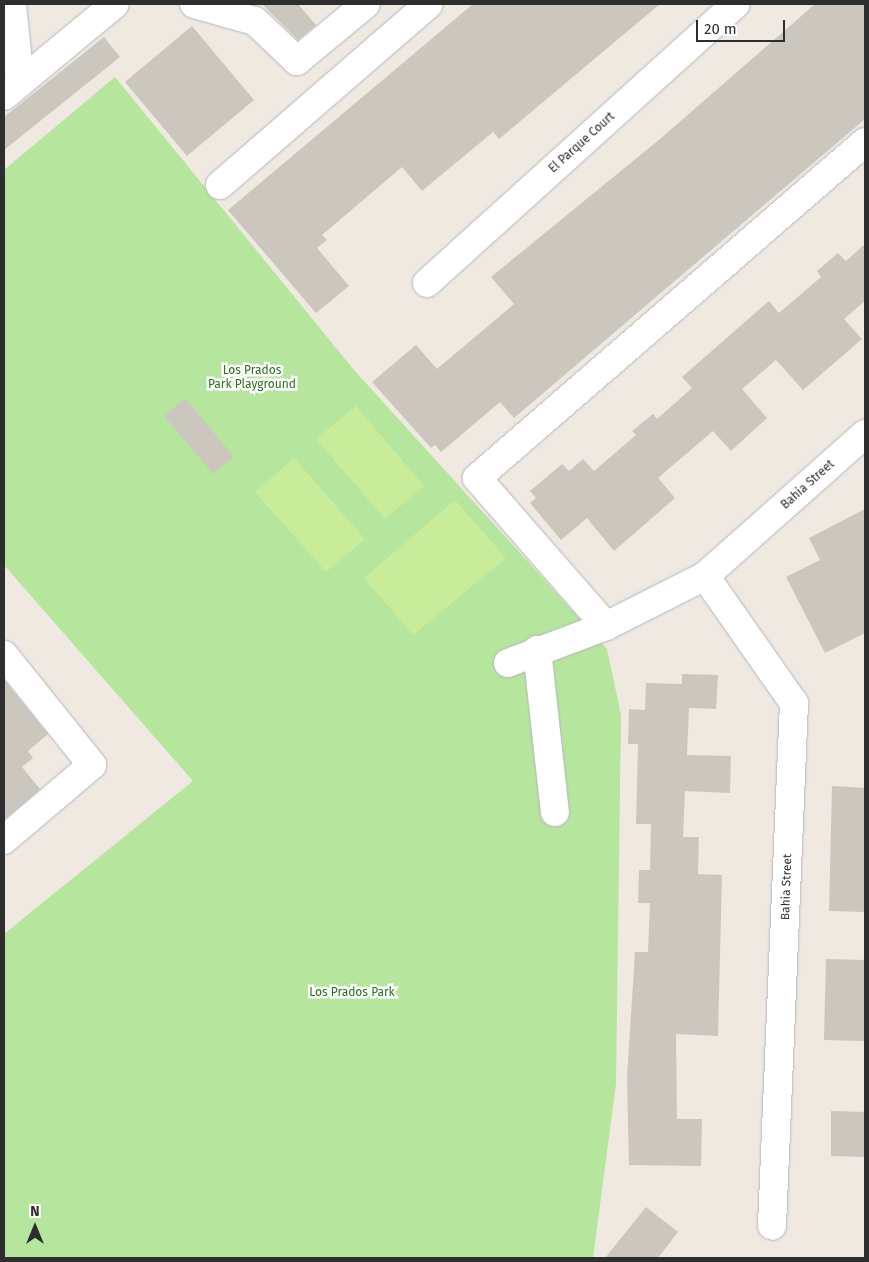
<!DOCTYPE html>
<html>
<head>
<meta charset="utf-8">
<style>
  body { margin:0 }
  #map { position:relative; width:869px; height:1262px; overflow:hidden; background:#efe9e1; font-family:"Fira Sans",sans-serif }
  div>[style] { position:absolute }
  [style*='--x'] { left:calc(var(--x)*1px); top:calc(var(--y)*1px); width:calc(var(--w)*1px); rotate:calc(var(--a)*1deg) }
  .green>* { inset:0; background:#b6e59e }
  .pitch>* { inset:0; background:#c9ec9a }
  .building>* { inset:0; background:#cbc7bf }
  .roads { filter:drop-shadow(0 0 1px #b4b7c1) drop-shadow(0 0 1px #b4b7c1) }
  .minor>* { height:28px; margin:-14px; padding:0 14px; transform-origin:14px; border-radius:14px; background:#fff }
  span { translate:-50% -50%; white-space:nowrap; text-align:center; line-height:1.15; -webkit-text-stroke:5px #fff; paint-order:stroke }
  .street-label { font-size:12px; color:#2e2e2e }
  .park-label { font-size:12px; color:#2c6e1b }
  .frame { position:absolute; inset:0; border:5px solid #2e2e2e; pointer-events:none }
  .north { position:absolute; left:10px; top:1202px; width:50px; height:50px; -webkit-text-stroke:4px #fff; paint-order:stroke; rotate:0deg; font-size:14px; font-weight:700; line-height:20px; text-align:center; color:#2e2e2e }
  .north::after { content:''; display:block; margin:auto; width:18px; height:22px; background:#2e2e2e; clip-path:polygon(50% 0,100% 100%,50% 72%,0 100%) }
  .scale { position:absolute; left:696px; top:20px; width:89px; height:22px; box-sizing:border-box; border:2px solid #2e2e2e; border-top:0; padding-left:6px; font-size:15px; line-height:18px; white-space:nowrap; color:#2e2e2e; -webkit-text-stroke:4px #fff; paint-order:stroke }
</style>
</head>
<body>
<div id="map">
  <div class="green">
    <i style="clip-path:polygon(115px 77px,354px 370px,607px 649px,621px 715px,616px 1084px,593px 1258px,4px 1258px,4px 934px,193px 781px,4px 565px,4px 170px)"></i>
  </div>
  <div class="pitch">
    <i style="clip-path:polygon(356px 406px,424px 486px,385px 519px,316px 439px)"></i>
    <i style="clip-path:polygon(294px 458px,365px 539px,326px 572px,255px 492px)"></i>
    <i style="clip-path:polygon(455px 500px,506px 558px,413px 635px,364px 578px)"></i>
  </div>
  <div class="building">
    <i style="clip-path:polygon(262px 4px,298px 4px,316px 25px,298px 40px)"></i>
    <i style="clip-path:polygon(473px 4px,660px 4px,499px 139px,493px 132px,422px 191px,402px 167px,322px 235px,327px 240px,317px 248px,349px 286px,316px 313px,228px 210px)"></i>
    <i style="clip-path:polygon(815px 4px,865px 4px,865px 119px,514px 418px,500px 402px,441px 452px,435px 445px,431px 448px,372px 382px,416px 345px,437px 369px,514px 304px,491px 277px,660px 139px)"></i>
    <i style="clip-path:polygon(192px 26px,254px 100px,187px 156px,125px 82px)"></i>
    <i style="clip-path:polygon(104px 37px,120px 57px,4px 150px,4px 117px)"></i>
    <i style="clip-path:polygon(865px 244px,865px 301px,844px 319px,862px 339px,803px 390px,776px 360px,742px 389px,767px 418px,731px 451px,713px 431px,658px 478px,675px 498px,614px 551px,587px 518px,561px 540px,530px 503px,536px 498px,530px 491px,562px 464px,569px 471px,583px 459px,594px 471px,636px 435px,632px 431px,653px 414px,657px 419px,692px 388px,682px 377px,769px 301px,779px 313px,821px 277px,817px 271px,838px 253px,846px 261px)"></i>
    <i style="clip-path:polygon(185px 398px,234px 457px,213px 474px,164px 416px)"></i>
    <i style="clip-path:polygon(865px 509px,865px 633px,825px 653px,786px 577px,820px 560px,809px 538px)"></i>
    <i style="clip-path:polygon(682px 674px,718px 675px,716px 709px,689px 708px,687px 755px,731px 756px,730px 793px,685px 791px,683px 837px,699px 837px,698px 874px,722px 875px,718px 1036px,676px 1034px,677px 1119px,702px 1119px,701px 1166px,629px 1165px,627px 1078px,635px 952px,648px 952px,650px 903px,638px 903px,639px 870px,650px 870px,651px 824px,636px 824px,638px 744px,628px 744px,629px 709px,645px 710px,646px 683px,682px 684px)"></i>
    <i style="clip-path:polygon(4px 680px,48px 734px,28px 751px,33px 758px,22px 767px,40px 789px,4px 820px)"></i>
    <i style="clip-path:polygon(832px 786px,865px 788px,865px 912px,829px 911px)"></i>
    <i style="clip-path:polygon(826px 959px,865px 960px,865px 1041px,824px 1040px)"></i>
    <i style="clip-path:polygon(831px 1111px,865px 1112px,865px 1157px,831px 1156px)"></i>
    <i style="clip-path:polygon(646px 1207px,678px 1232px,658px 1258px,605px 1258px)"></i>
  </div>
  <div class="roads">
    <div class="minor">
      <i style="--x:12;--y:4;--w:79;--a:84.2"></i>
      <i style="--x:194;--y:4;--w:63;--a:15.6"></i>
      <i style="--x:255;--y:21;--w:58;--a:43.6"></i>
      <i style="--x:297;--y:61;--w:89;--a:-39.6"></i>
      <i style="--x:4;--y:96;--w:144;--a:-39.7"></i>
      <i style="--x:220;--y:185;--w:276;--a:-40.9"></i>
      <i style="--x:427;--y:283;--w:416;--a:-42.1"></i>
      <i style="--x:705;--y:576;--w:155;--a:55"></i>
      <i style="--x:794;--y:703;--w:523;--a:92.41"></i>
      <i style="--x:606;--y:626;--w:196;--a:-131.1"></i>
      <i style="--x:477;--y:478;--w:513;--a:-40.89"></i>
      <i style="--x:537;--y:650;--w:163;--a:83.7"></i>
      <i style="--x:4;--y:655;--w:141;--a:51.3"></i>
      <i style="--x:92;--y:765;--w:116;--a:139.6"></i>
      <i style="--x:508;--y:663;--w:105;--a:-20.7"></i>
      <i style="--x:606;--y:626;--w:111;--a:-26.8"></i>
      <i style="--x:705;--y:576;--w:214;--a:-41.6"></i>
    </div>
  </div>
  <div class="street-label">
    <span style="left:582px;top:143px;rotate:-42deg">El Parque Court</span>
    <span style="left:808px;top:485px;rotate:-42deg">Bahia Street</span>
    <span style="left:787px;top:887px;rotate:-88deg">Bahia Street</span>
  </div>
  <div class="park-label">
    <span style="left:252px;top:378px">Los Prados<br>Park Playground</span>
    <span style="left:352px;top:993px">Los Prados Park</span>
  </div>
  <div class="frame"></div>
  <div class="north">N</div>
  <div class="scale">20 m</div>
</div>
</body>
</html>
